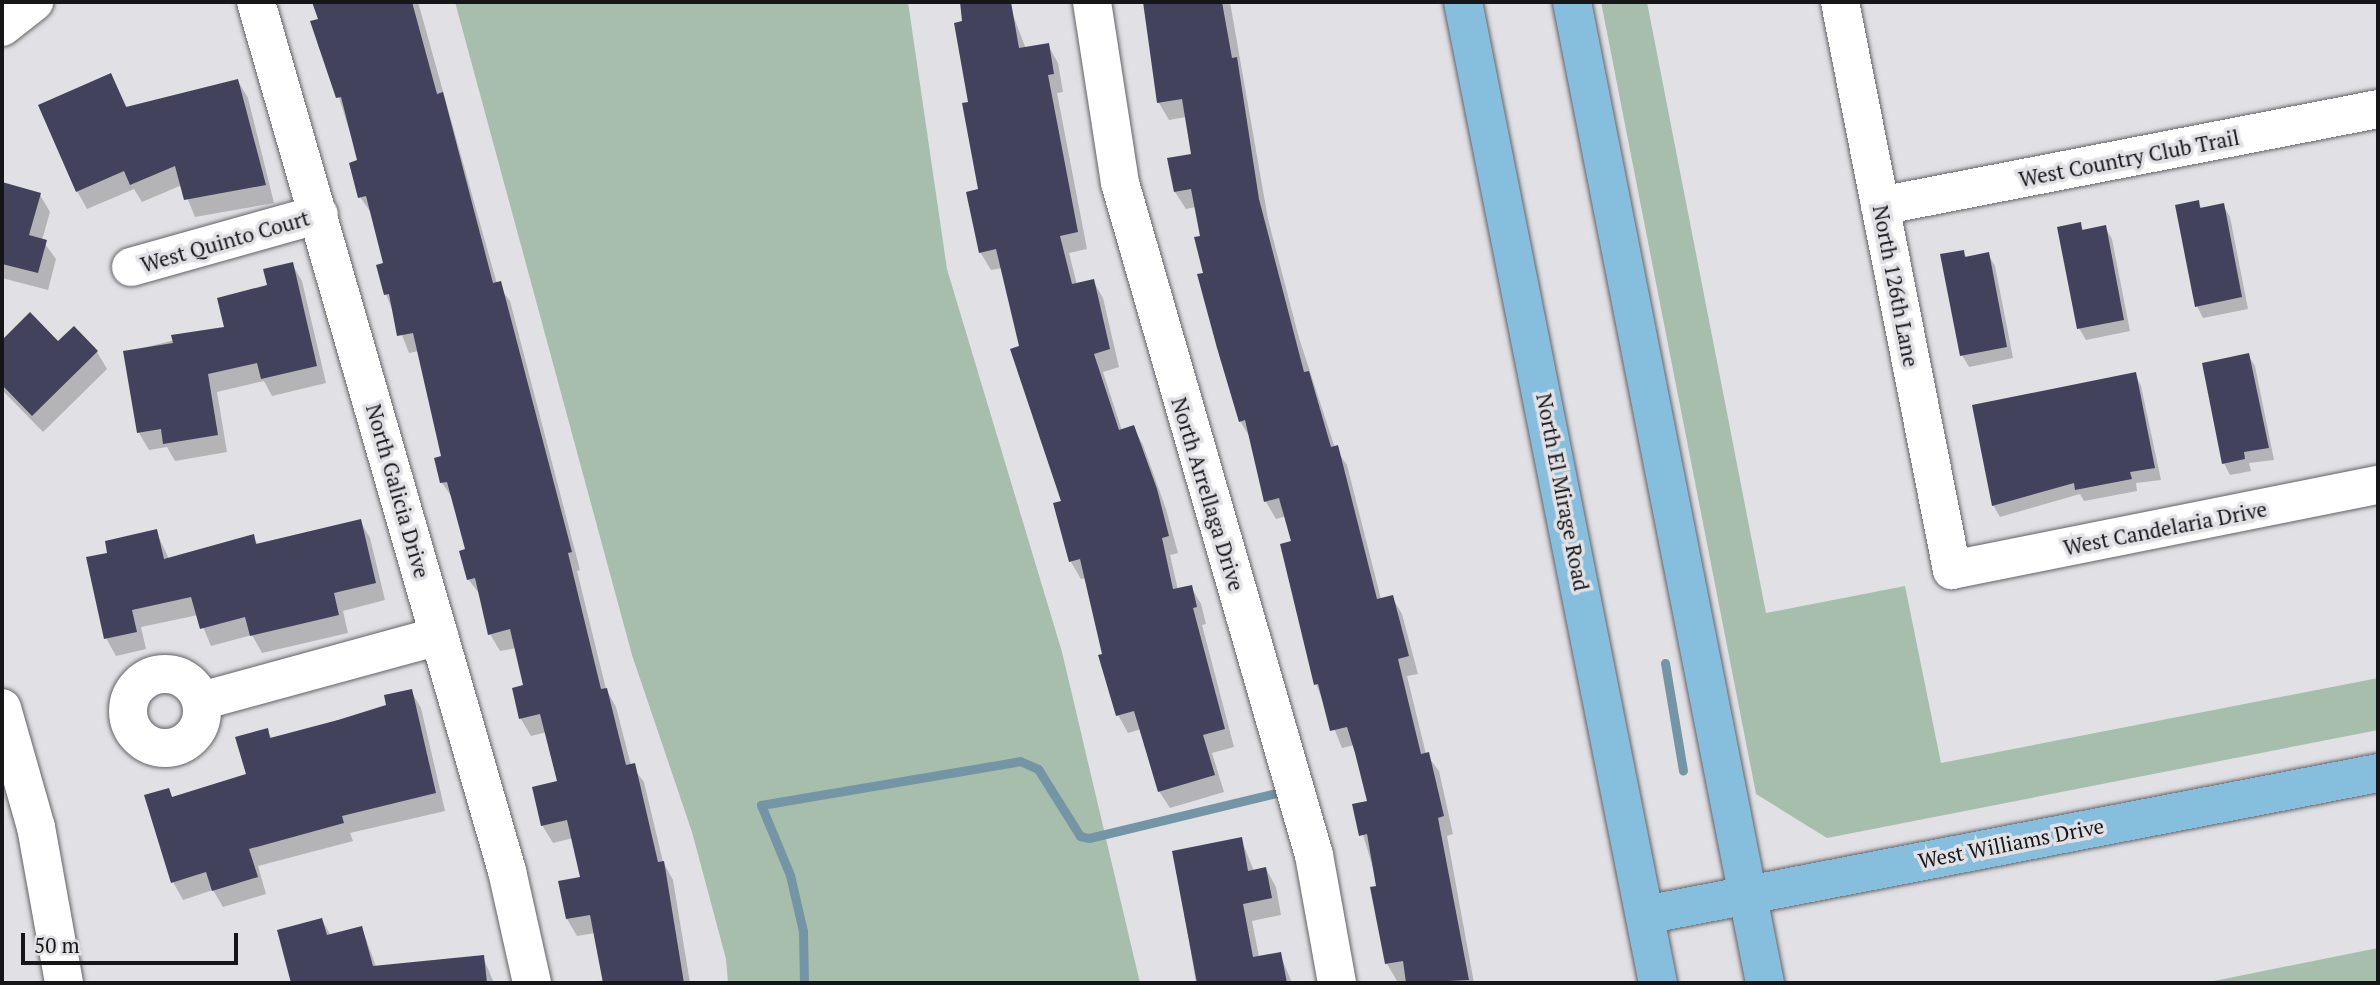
<!DOCTYPE html>
<html>
<head>
<meta charset="utf-8">
<style>
  body { margin:0 }
  #map { position:relative; width:2380px; height:985px; overflow:hidden; background:#e1e1e5; font-family:"PT Serif",serif }
  div>[style] { position:absolute }
  [style*='--x'] { left:calc(var(--x)*1px); top:calc(var(--y)*1px); width:calc(var(--w)*1px); rotate:calc(var(--a)*1deg) }
  .green>* { inset:0; background:#a8beac }
  .shadow>* { inset:0; background:#0003 }
  .stream>* { height:9px; margin:-4.5px; padding:0 4.5px; transform-origin:4.5px; border-radius:4.5px; background:#7395a5 }
  .building>* { inset:0; background:#42425c }
  .roads { filter:drop-shadow(0 0 2px #636367) drop-shadow(0 0 2px #636367) }
  .minor>* { height:38px; margin:-19px; padding:0 19px; transform-origin:19px; border-radius:19px; background:#fff }
  .minor>.ring { margin:-19px; padding:0; box-sizing:content-box; background:none; border:38px solid #fff; border-radius:50% }
  .major>* { height:38px; margin:-19px; padding:0 19px; transform-origin:19px; border-radius:19px; background:#86bede }
  span { translate:-50% -50%; white-space:nowrap; text-align:center; line-height:1.15; -webkit-text-stroke:7px #e1e1e5; paint-order:stroke }
  .street-label { font-size:21px; color:#161618 }
  .frame { position:absolute; inset:0; border:4px solid #161618; pointer-events:none }
  .scale { position:absolute; left:21px; top:933px; width:217px; height:32px; box-sizing:border-box; border:4px solid #161618; border-top:0; padding-left:9px; font-size:21px; line-height:24px; white-space:nowrap; color:#161618; -webkit-text-stroke:5px #e1e1e5; paint-order:stroke }
</style>
</head>
<body>
<div id="map">
  <div class="green">
    <i style="clip-path:polygon(455px 2px,908px 2px,947px 269px,1062px 652px,1140px 983px,728px 983px,726px 959px,692px 832px,632px 655px)"></i>
    <i style="clip-path:polygon(1601px 2px,1647px 2px,1766px 613px,1905px 586px,1941px 763px,2378px 678px,2378px 730px,1827px 838px,1756px 794px)"></i>
    <i style="clip-path:polygon(2378px 948px,2378px 983px,2204px 983px)"></i>
  </div>
  <div class="shadow">
    <i style="clip-path:polygon(313px 2px,418px 2px,497px 284px,510px 301px,580px 570px,577px 571px,606px 689px,616px 707px,631px 765px,644px 782px,663px 862px,673px 880px,690px 983px,584px 983px,605px 980px,595px 933px,577px 936px,567px 919px,560px 883px,582px 878px,573px 838px,553px 843px,542px 825px,559px 782px,547px 732px,531px 736px,521px 719px,514px 689px,525px 686px,516px 648px,500px 651px,490px 634px,481px 596px,468px 579px,467px 551px,454px 500px,442px 483px,436px 459px,443px 457px,419px 351px,409px 353px,386px 294px,385px 265px,372px 214px,360px 197px,359px 161px,329px 66px,319px 48px,312px 23px,321px 20px)"></i>
    <i style="clip-path:polygon(962px 2px,997px 2px,1000px 17px,1013px 15px,1026px 49px,1048px 45px,1058px 63px,1063px 92px,1057px 93px,1087px 249px,1069px 253px,1077px 285px,1093px 281px,1103px 298px,1119px 367px,1103px 372px,1122px 431px,1133px 427px,1143px 445px,1166px 509px,1178px 553px,1170px 555px,1178px 590px,1191px 587px,1201px 604px,1206px 624px,1202px 625px,1234px 747px,1212px 753px,1224px 792px,1170px 808px,1159px 791px,1141px 729px,1128px 733px,1118px 715px,1086px 578px,1081px 579px,1071px 562px,1055px 504px,1063px 502px,1002px 268px,991px 270px,980px 252px,980px 191px)"></i>
    <i style="clip-path:polygon(1144px 2px,1230px 2px,1268px 219px,1299px 338px,1335px 448px,1347px 465px,1381px 599px,1392px 597px,1402px 614px,1418px 674px,1407px 676px,1426px 754px,1439px 771px,1453px 834px,1447px 836px,1474px 983px,1397px 981px,1387px 964px,1372px 889px,1379px 888px,1354px 805px,1369px 802px,1354px 745px,1342px 748px,1316px 684px,1293px 542px,1286px 516px,1276px 519px,1266px 502px,1251px 439px,1240px 421px,1205px 274px,1196px 207px,1186px 209px,1175px 192px,1193px 155px,1186px 117px,1169px 120px,1159px 103px)"></i>
    <i style="clip-path:polygon(111px 75px,128px 109px,238px 81px,248px 98px,274px 203px,195px 217px,182px 185px,142px 202px,134px 189px,87px 209px,77px 191px)"></i>
    <i style="clip-path:polygon(2px 184px,40px 195px,50px 212px,42px 240px,56px 259px,48px 290px,2px 278px)"></i>
    <i style="clip-path:polygon(2198px 202px,2202px 209px,2223px 205px,2230px 217px,2248px 309px,2203px 318px,2197px 306px)"></i>
    <i style="clip-path:polygon(2080px 224px,2084px 231px,2105px 227px,2112px 239px,2130px 331px,2086px 340px,2079px 328px)"></i>
    <i style="clip-path:polygon(1963px 252px,1967px 258px,1988px 254px,1995px 266px,2013px 358px,1969px 367px,1962px 355px)"></i>
    <i style="clip-path:polygon(292px 264px,302px 281px,326px 383px,272px 396px,264px 381px,217px 392px,227px 452px,175px 461px,167px 447px,149px 450px,139px 433px,125px 352px,226px 328px)"></i>
    <i style="clip-path:polygon(30px 315px,58px 343px,97px 352px,107px 369px,43px 432px,2px 390px,2px 342px)"></i>
    <i style="clip-path:polygon(2248px 355px,2255px 366px,2274px 460px,2249px 463px,2251px 471px,2230px 475px,2224px 463px)"></i>
    <i style="clip-path:polygon(2135px 374px,2141px 386px,2161px 480px,2136px 483px,2137px 491px,2084px 501px,2080px 494px,2000px 517px,1993px 505px)"></i>
    <i style="clip-path:polygon(360px 521px,370px 538px,385px 600px,343px 611px,348px 633px,262px 653px,252px 635px,211px 646px,198px 615px,141px 627px,146px 649px,116px 656px,106px 638px,109px 554px,156px 531px,169px 559px,253px 536px,258px 545px)"></i>
    <i style="clip-path:polygon(411px 691px,421px 708px,445px 811px,350px 833px,353px 841px,258px 866px,266px 894px,223px 907px,213px 890px,183px 900px,173px 882px,168px 790px,173px 799px,248px 776px,267px 730px,272px 739px,389px 706px)"></i>
    <i style="clip-path:polygon(1241px 839px,1254px 871px,1266px 869px,1276px 887px,1281px 915px,1252px 921px,1259px 957px,1280px 954px,1292px 983px,1196px 983px,1174px 852px)"></i>
    <i style="clip-path:polygon(322px 920px,331px 936px,362px 928px,382px 983px,293px 983px,279px 931px)"></i>
    <i style="clip-path:polygon(483px 957px,494px 983px,413px 983px,411px 964px)"></i>
  </div>
  <div class="stream">
    <i style="--x:1665;--y:663;--w:109;--a:80.5"></i>
    <i style="--x:804;--y:983;--w:52;--a:-91.1"></i>
    <i style="--x:803;--y:931;--w:57;--a:-103.1"></i>
    <i style="--x:790;--y:875;--w:76;--a:-112.5"></i>
    <i style="--x:761;--y:805;--w:263;--a:-9.6"></i>
    <i style="--x:1020;--y:761;--w:20;--a:24"></i>
    <i style="--x:1038;--y:769;--w:79;--a:57.9"></i>
    <i style="--x:1080;--y:836;--w:9;--a:13"></i>
    <i style="--x:1089;--y:838;--w:193;--a:-13.5"></i>
  </div>
  <div class="building">
    <i style="clip-path:polygon(312px 2px,412px 2px,437px 94px,443px 92px,493px 283px,501px 281px,572px 552px,568px 553px,601px 689px,607px 688px,626px 765px,635px 763px,658px 862px,664px 861px,684px 983px,603px 983px,590px 915px,566px 919px,558px 881px,580px 877px,567px 820px,541px 826px,532px 787px,557px 781px,540px 714px,519px 719px,512px 688px,523px 685px,510px 629px,488px 635px,475px 578px,467px 580px,459px 551px,465px 549px,447px 482px,440px 483px,434px 458px,441px 456px,413px 333px,397px 336px,389px 294px,384px 295px,376px 265px,383px 263px,366px 196px,358px 198px,349px 163px,357px 160px,341px 97px,336px 98px,310px 21px,318px 19px)"></i>
    <i style="clip-path:polygon(960px 2px,1011px 2px,1019px 48px,1049px 43px,1054px 74px,1048px 75px,1078px 232px,1060px 236px,1072px 284px,1094px 279px,1110px 349px,1094px 354px,1119px 430px,1134px 425px,1157px 489px,1169px 536px,1162px 538px,1173px 589px,1192px 585px,1197px 607px,1193px 608px,1225px 729px,1203px 735px,1215px 775px,1158px 792px,1134px 711px,1116px 716px,1098px 655px,1102px 654px,1080px 559px,1069px 562px,1053px 503px,1061px 501px,1010px 349px,1019px 346px,996px 249px,979px 253px,966px 192px,978px 189px,962px 103px,968px 102px,954px 23px,962px 21px)"></i>
    <i style="clip-path:polygon(1143px 2px,1222px 2px,1232px 58px,1237px 57px,1259px 199px,1304px 372px,1309px 371px,1331px 447px,1338px 445px,1377px 599px,1393px 595px,1409px 656px,1398px 659px,1421px 754px,1429px 752px,1444px 816px,1438px 818px,1469px 980px,1406px 983px,1403px 961px,1385px 964px,1370px 887px,1376px 886px,1367px 834px,1359px 836px,1352px 804px,1367px 801px,1355px 753px,1347px 727px,1330px 731px,1318px 684px,1314px 685px,1280px 544px,1291px 541px,1279px 498px,1264px 502px,1245px 420px,1239px 422px,1217px 348px,1197px 274px,1203px 273px,1194px 237px,1200px 236px,1191px 189px,1174px 192px,1167px 158px,1191px 154px,1182px 99px,1157px 103px)"></i>
    <i style="clip-path:polygon(111px 73px,126px 107px,238px 79px,266px 185px,184px 200px,175px 166px,130px 185px,124px 171px,76px 192px,38px 105px)"></i>
    <i style="clip-path:polygon(2px 182px,41px 193px,29px 235px,47px 240px,38px 273px,2px 264px)"></i>
    <i style="clip-path:polygon(2199px 200px,2200px 208px,2224px 203px,2242px 297px,2195px 307px,2175px 205px)"></i>
    <i style="clip-path:polygon(2081px 222px,2082px 230px,2106px 225px,2124px 320px,2077px 329px,2057px 227px)"></i>
    <i style="clip-path:polygon(1964px 250px,1965px 257px,1989px 252px,2007px 347px,1960px 356px,1940px 254px)"></i>
    <i style="clip-path:polygon(293px 262px,317px 366px,261px 379px,257px 363px,208px 374px,218px 435px,163px 444px,161px 429px,137px 433px,123px 351px,173px 343px,171px 335px,224px 327px,217px 298px,267px 285px,263px 269px)"></i>
    <i style="clip-path:polygon(30px 312px,58px 341px,74px 326px,98px 351px,32px 416px,2px 385px,2px 340px)"></i>
    <i style="clip-path:polygon(2249px 353px,2269px 448px,2244px 452px,2245px 459px,2222px 464px,2202px 363px)"></i>
    <i style="clip-path:polygon(2136px 372px,2155px 468px,2130px 472px,2132px 479px,2075px 490px,2074px 483px,1992px 506px,1972px 405px)"></i>
    <i style="clip-path:polygon(361px 519px,376px 583px,334px 593px,339px 615px,250px 636px,245px 617px,200px 629px,191px 597px,132px 610px,137px 632px,104px 639px,86px 557px,107px 553px,105px 541px,157px 529px,164px 559px,254px 534px,256px 544px)"></i>
    <i style="clip-path:polygon(412px 689px,436px 793px,342px 816px,344px 823px,249px 849px,258px 877px,212px 891px,206px 872px,171px 883px,144px 795px,169px 788px,172px 797px,246px 774px,235px 737px,268px 728px,270px 738px,338px 720px,386px 705px,384px 695px)"></i>
    <i style="clip-path:polygon(1242px 837px,1248px 871px,1266px 867px,1272px 898px,1243px 904px,1253px 957px,1281px 952px,1287px 983px,1197px 983px,1172px 851px)"></i>
    <i style="clip-path:polygon(322px 918px,327px 935px,362px 926px,373px 966px,484px 955px,487px 983px,291px 983px,277px 930px)"></i>
  </div>
  <div class="roads">
    <div class="minor">
      <i style="--x:256;--y:2;--w:905;--a:73.89"></i>
      <i style="--x:507;--y:871;--w:115;--a:77.4"></i>
      <i style="--x:1092;--y:2;--w:183;--a:81.2"></i>
      <i style="--x:1120;--y:183;--w:699;--a:73.9"></i>
      <i style="--x:1314;--y:855;--w:130;--a:79.8"></i>
      <i style="--x:1840;--y:2;--w:579;--a:78.85"></i>
      <i style="--x:1952;--y:570;--w:434;--a:-11.3"></i>
      <i style="--x:2;--y:27;--w:41;--a:-38"></i>
      <i style="--x:1880;--y:206;--w:507;--a:-11.02"></i>
      <i style="--x:131;--y:267;--w:195;--a:-15.7"></i>
      <i class="ring" style="left:128px;top:674px;width:36px;height:36px"></i>
      <i style="--x:201;--y:701;--w:247;--a:-15.3"></i>
      <i style="--x:2;--y:708;--w:124;--a:74.1"></i>
      <i style="--x:36;--y:827;--w:158;--a:79.8"></i>
    </div>
    <div class="major">
      <i style="--x:1463;--y:2;--w:1000;--a:78.76"></i>
      <i style="--x:1572;--y:2;--w:1000;--a:78.87"></i>
      <i style="--x:1645;--y:915;--w:747;--a:-10.96"></i>
    </div>
  </div>
  <div class="street-label">
    <span style="left:2129px;top:158px;rotate:-11deg">West Country Club Trail</span>
    <span style="left:225px;top:241px;rotate:-16deg">West Quinto Court</span>
    <span style="left:1896px;top:286px;rotate:79deg">North 126th Lane</span>
    <span style="left:398px;top:491px;rotate:74deg">North Galicia Drive</span>
    <span style="left:1563px;top:492px;rotate:79deg">North El Mirage Road</span>
    <span style="left:1208px;top:494px;rotate:73deg">North Arrellaga Drive</span>
    <span style="left:2165px;top:528px;rotate:-11deg">West Candelaria Drive</span>
    <span style="left:2011px;top:843px;rotate:-11deg">West Williams Drive</span>
  </div>
  <div class="frame"></div>
  <div class="scale">50 m</div>
</div>
</body>
</html>
